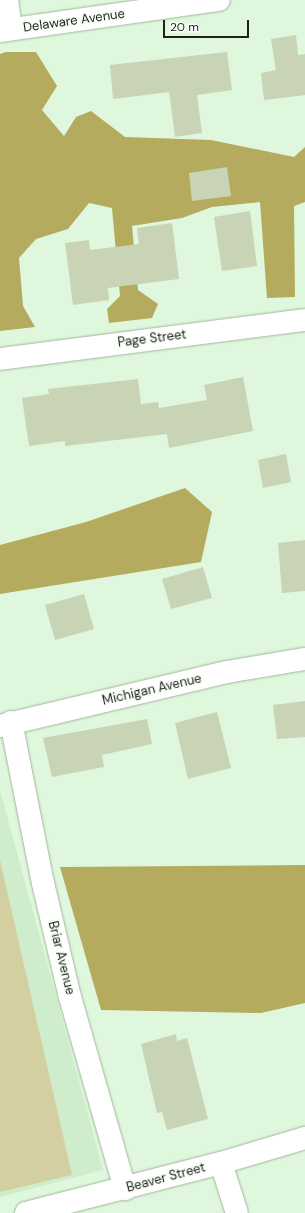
<!DOCTYPE html>
<html>
<head>
<meta charset="utf-8">
<style>
  body { margin:0 }
  #map { position:relative; width:305px; height:1213px; overflow:hidden; background:#dff7dc; font-family:"DM Sans",sans-serif }
  div>[style] { position:absolute }
  [style*='--x'] { left:calc(var(--x)*1px); top:calc(var(--y)*1px); width:calc(var(--w)*1px); rotate:calc(var(--a)*1deg) }
  .built>* { inset:0; background:#cfeccc }
  .green>* { inset:0; background:#d4cfa0 }
  .forest>* { inset:0; background:#b5ab5e }
  .building>* { inset:0; background:#c9d3b5 }
  .roads { filter:drop-shadow(0 0 1px #a1b79e) drop-shadow(0 0 1px #a1b79e) }
  .minor>* { height:22px; margin:-11px; padding:0 11px; transform-origin:11px; border-radius:11px; background:#fff }
  span { translate:-50% -50%; white-space:nowrap; text-align:center; line-height:1.15; -webkit-text-stroke:4px #f9fef8; paint-order:stroke }
  .street-label { font-size:13px; color:#1b231a }
  .scale { position:absolute; left:163px; top:20px; width:86px; height:18px; box-sizing:border-box; border:2px solid #1b231a; border-top:0; padding-left:5px; font-size:12px; line-height:14px; white-space:nowrap; color:#1b231a; -webkit-text-stroke:3px #f9fef8; paint-order:stroke }
</style>
</head>
<body>
<div id="map">
  <div class="built">
    <i style="clip-path:polygon(0 790px,103px 1170px,0 1197px)"></i>
  </div>
  <div class="green">
    <i style="clip-path:polygon(0 860px,72px 1175px,0 1192px)"></i>
  </div>
  <div class="forest">
    <i style="clip-path:polygon(6px 52px,36px 52px,57px 86px,42px 110px,64px 136px,76px 117px,91px 111px,125px 137px,211px 140px,294px 157px,305px 147px,305px 202px,294px 206px,295px 297px,267px 298px,260px 202px,212px 207px,182px 218px,132px 226px,138px 290px,158px 304px,152px 318px,109px 323px,107px 309px,120px 296px,112px 208px,89px 203px,68px 229px,36px 239px,19px 258px,23px 306px,35px 327px,0 331px,0 54px)"></i>
    <i style="clip-path:polygon(185px 488px,212px 512px,201px 562px,0 594px,0 545px,86px 522px)"></i>
    <i style="clip-path:polygon(305px 865px,305px 1003px,261px 1013px,101px 1010px,60px 867px)"></i>
  </div>
  <div class="building">
    <i style="clip-path:polygon(296px 35px,298px 55px,305px 54px,305px 95px,264px 100px,261px 73px,276px 70px,271px 39px)"></i>
    <i style="clip-path:polygon(227px 52px,232px 90px,197px 95px,202px 133px,175px 137px,169px 92px,113px 99px,110px 65px)"></i>
    <i style="clip-path:polygon(227px 167px,231px 196px,192px 201px,189px 173px)"></i>
    <i style="clip-path:polygon(250px 211px,257px 266px,222px 271px,214px 217px)"></i>
    <i style="clip-path:polygon(172px 223px,179px 279px,108px 288px,109px 300px,73px 305px,65px 243px,89px 240px,90px 250px,139px 244px,137px 228px)"></i>
    <i style="clip-path:polygon(243px 377px,253px 431px,169px 448px,167px 434px,65px 446px,65px 441px,29px 446px,22px 398px,49px 394px,48px 389px,138px 379px,141px 404px,158px 402px,159px 408px,207px 400px,204px 385px)"></i>
    <i style="clip-path:polygon(286px 454px,291px 482px,263px 488px,258px 460px)"></i>
    <i style="clip-path:polygon(305px 540px,305px 591px,282px 593px,278px 543px)"></i>
    <i style="clip-path:polygon(203px 567px,212px 598px,171px 609px,162px 579px)"></i>
    <i style="clip-path:polygon(84px 594px,94px 629px,55px 640px,45px 605px)"></i>
    <i style="clip-path:polygon(305px 701px,305px 737px,277px 739px,273px 705px)"></i>
    <i style="clip-path:polygon(217px 712px,231px 768px,188px 779px,175px 723px)"></i>
    <i style="clip-path:polygon(147px 719px,152px 744px,102px 755px,104px 767px,52px 777px,43px 738px)"></i>
    <i style="clip-path:polygon(176px 1034px,177px 1041px,187px 1038px,208px 1119px,167px 1130px,162px 1112px,157px 1113px,141px 1044px)"></i>
  </div>
  <div class="roads">
    <div class="minor">
      <i style="--x:7;--y:0;--w:29;--a:82"></i>
      <i style="--x:0;--y:31;--w:221;--a:-8.1"></i>
      <i style="--x:0;--y:359;--w:307;--a:-7.3"></i>
      <i style="--x:11;--y:722;--w:164;--a:78.8"></i>
      <i style="--x:43;--y:883;--w:117;--a:76.7"></i>
      <i style="--x:70;--y:997;--w:200;--a:74"></i>
      <i style="--x:0;--y:726;--w:233;--a:-13.4"></i>
      <i style="--x:227;--y:672;--w:79;--a:-9.5"></i>
      <i style="--x:221;--y:1163;--w:52;--a:72.3"></i>
      <i style="--x:26;--y:1213;--w:201;--a:-14.4"></i>
      <i style="--x:221;--y:1163;--w:88;--a:-16.6"></i>
    </div>
  </div>
  <div class="street-label">
    <span style="left:74px;top:21px;rotate:-8deg">Delaware Avenue</span>
    <span style="left:152px;top:339px;rotate:-7deg">Page Street</span>
    <span style="left:152px;top:690px;rotate:-13deg">Michigan Avenue</span>
    <span style="left:61px;top:958px;rotate:76deg">Briar Avenue</span>
    <span style="left:166px;top:1178px;rotate:-15deg">Beaver Street</span>
  </div>
  <div class="scale">20 m</div>
</div>
</body>
</html>
